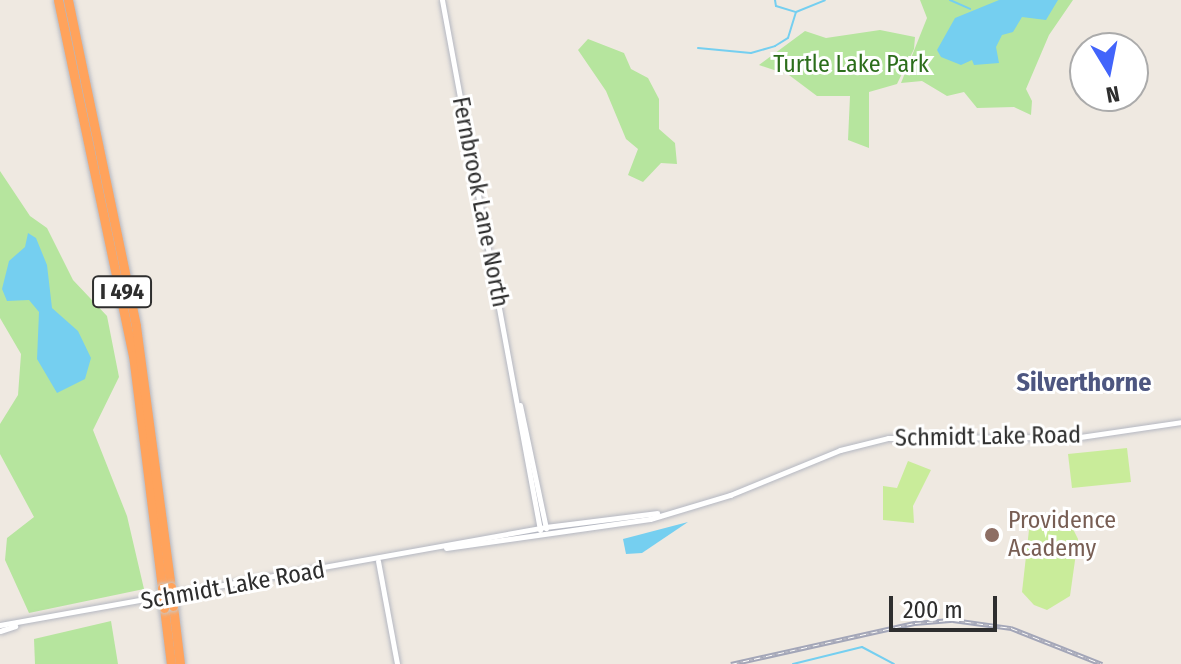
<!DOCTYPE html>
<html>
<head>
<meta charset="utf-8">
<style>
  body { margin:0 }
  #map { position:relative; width:1181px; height:664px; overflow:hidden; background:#efe9e1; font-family:"Fira Sans Condensed",sans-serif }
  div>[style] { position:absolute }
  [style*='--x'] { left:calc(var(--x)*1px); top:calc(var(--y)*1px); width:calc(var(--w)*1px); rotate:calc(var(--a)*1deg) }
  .green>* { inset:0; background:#b6e59e }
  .pitch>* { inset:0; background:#c9ec9a }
  .water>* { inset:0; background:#75cff0 }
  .stream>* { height:2px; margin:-1px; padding:0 1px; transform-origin:1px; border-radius:1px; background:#75cff0 }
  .roads { filter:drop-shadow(0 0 2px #b4b7c1) drop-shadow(0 0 2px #b4b7c1) }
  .tertiary>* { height:5px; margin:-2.5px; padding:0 2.5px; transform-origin:2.5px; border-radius:2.5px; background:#fff }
  .motorway>* { height:9px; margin:-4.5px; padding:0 4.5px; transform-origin:4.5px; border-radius:4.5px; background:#ffa35c }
  .rail>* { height:5px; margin-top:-2.5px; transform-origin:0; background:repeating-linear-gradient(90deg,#fff 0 6px,#a3a6b8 0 12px); box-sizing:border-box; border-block:2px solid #a3a6b8 }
  .bridges { filter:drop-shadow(0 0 2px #c9c9c9) drop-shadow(0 0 2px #c9c9c9) }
  .motorway-bridge>* { height:9px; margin:-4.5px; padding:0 4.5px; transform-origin:4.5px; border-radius:4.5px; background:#ffa35c }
  .dots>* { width:22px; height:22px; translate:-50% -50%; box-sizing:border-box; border:4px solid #fff; border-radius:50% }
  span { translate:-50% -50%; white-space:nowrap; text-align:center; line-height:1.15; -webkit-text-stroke:6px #fff; paint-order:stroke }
  .shield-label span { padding:2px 6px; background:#fff; border:2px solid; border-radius:6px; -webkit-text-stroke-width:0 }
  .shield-label { font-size:22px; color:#2e2e2e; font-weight:700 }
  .park-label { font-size:24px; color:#2c6e1b }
  .street-label { font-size:24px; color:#2e2e2e }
  .education-label { font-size:24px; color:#785e54 }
  .left { translate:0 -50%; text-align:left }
  .neighbourhood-label { font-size:26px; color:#4d5680; font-weight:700 }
  .north { position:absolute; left:1069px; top:32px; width:80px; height:80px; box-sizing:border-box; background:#fff; border:2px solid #ababab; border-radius:50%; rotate:170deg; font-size:22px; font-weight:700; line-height:32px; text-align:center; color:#2e2e2e }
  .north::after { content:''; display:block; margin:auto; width:28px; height:36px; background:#4264fb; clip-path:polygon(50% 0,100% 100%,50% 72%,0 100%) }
  .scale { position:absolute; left:889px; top:596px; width:108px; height:36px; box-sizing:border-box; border:4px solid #2e2e2e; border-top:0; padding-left:10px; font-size:24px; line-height:28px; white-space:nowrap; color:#2e2e2e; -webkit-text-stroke:6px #fff; paint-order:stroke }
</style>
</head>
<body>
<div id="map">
  <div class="green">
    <i style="clip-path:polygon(920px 0,1073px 0,1049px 35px,1026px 89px,1032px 101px,1031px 115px,1014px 107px,977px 108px,964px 92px,947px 96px,922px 81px,901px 83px,927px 18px)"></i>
    <i style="clip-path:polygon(880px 30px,915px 37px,914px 49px,897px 84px,869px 92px,869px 148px,848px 140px,850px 96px,817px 96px,789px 75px,759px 65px,805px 31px,826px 38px)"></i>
    <i style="clip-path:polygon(588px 39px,624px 53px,631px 69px,648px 78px,659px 99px,659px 129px,675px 143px,677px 164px,661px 163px,643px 182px,628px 175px,638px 149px,626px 139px,606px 91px,578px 50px)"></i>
    <i style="clip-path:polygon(0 171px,30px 216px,47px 228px,73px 280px,107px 316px,119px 377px,93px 430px,127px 516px,144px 589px,29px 613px,5px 560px,7px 538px,34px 517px,0 454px,0 424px,18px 395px,21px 354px,0 318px)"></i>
    <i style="clip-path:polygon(111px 621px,118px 664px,35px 664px,34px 639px)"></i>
  </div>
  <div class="pitch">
    <i style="clip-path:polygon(1127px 448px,1131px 482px,1072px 488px,1068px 454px)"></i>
    <i style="clip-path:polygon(908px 461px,931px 470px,913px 506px,914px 523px,883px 520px,883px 486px,897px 488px)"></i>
    <i style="clip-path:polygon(1049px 514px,1068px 519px,1078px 539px,1070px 596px,1047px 610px,1034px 605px,1022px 592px,1030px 521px)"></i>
  </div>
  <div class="water">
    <i style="clip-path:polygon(999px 0,1058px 0,1046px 20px,1022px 17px,1013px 32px,1002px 35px,996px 47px,999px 63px,974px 65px,972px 60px,961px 65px,941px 57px,937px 50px,955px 18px)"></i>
    <i style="clip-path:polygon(28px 233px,36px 238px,47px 265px,52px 308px,78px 331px,91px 358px,85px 379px,57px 393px,37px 359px,39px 312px,29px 300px,7px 301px,2px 289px,9px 261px,25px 247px)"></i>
    <i style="clip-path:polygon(688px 522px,642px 553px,626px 554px,623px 539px)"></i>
  </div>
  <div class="stream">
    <i style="--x:775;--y:0;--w:6;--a:81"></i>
    <i style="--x:776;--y:6;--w:21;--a:17"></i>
    <i style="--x:950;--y:0;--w:22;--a:24"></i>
    <i style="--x:698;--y:48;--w:53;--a:5.4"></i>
    <i style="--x:751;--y:53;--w:25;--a:-16"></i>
    <i style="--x:775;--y:46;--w:15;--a:-32"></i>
    <i style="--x:788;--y:38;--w:27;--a:-73"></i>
    <i style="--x:796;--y:12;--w:31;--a:-22"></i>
    <i style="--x:793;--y:664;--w:71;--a:-13.8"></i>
    <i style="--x:862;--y:647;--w:36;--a:28"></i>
  </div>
  <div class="roads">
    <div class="tertiary">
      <i style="--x:442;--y:0;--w:539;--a:79.52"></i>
      <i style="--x:520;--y:405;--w:126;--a:78.1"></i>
      <i style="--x:446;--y:548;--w:206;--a:-8.1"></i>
      <i style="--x:650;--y:519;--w:84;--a:-16.7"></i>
      <i style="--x:730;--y:495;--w:119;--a:-22.2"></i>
      <i style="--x:840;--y:450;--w:49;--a:-14"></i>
      <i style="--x:888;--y:438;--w:192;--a:-0.3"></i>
      <i style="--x:1080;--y:437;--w:102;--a:-8.4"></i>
      <i style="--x:378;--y:561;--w:105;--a:79.5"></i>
      <i style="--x:0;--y:625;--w:555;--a:-10.18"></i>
      <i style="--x:546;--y:527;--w:112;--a:-7.2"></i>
      <i style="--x:0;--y:631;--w:16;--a:-18"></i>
    </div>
    <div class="motorway">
      <i style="--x:58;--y:0;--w:363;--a:78.1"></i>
      <i style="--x:133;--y:355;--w:235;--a:82.9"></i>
      <i style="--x:68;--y:0;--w:333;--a:78.2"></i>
      <i style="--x:136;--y:326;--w:263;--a:82.4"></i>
      <i style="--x:173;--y:606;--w:58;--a:83.1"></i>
      <i style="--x:164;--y:608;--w:56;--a:82.9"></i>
    </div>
  </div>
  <div class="rail">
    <i style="--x:731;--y:664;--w:189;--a:-12.6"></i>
    <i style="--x:915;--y:623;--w:38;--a:-5"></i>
    <i style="--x:953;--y:620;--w:59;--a:7.9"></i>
    <i style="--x:1011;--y:628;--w:98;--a:21.6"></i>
  </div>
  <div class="bridges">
    <div class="motorway-bridge">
      <i style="--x:171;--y:587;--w:19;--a:84"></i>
      <i style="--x:162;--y:588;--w:20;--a:84"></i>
    </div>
  </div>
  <div class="dots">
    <i style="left:992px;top:535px;background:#8d6e63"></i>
  </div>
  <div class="shield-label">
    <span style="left:122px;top:292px">I 494</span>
  </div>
  <div class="park-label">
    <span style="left:851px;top:65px">Turtle Lake Park</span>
  </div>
  <div class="street-label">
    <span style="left:480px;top:202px;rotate:79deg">Fernbrook Lane North</span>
    <span style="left:988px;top:437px;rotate:-1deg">Schmidt Lake Road</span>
    <span style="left:233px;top:586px;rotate:-10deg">Schmidt Lake Road</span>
  </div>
  <div class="education-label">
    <span class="left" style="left:1008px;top:535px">Providence<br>Academy</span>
  </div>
  <div class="neighbourhood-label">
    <span style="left:1084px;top:383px">Silverthorne</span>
  </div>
  <div class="north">N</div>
  <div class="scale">200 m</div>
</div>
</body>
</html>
